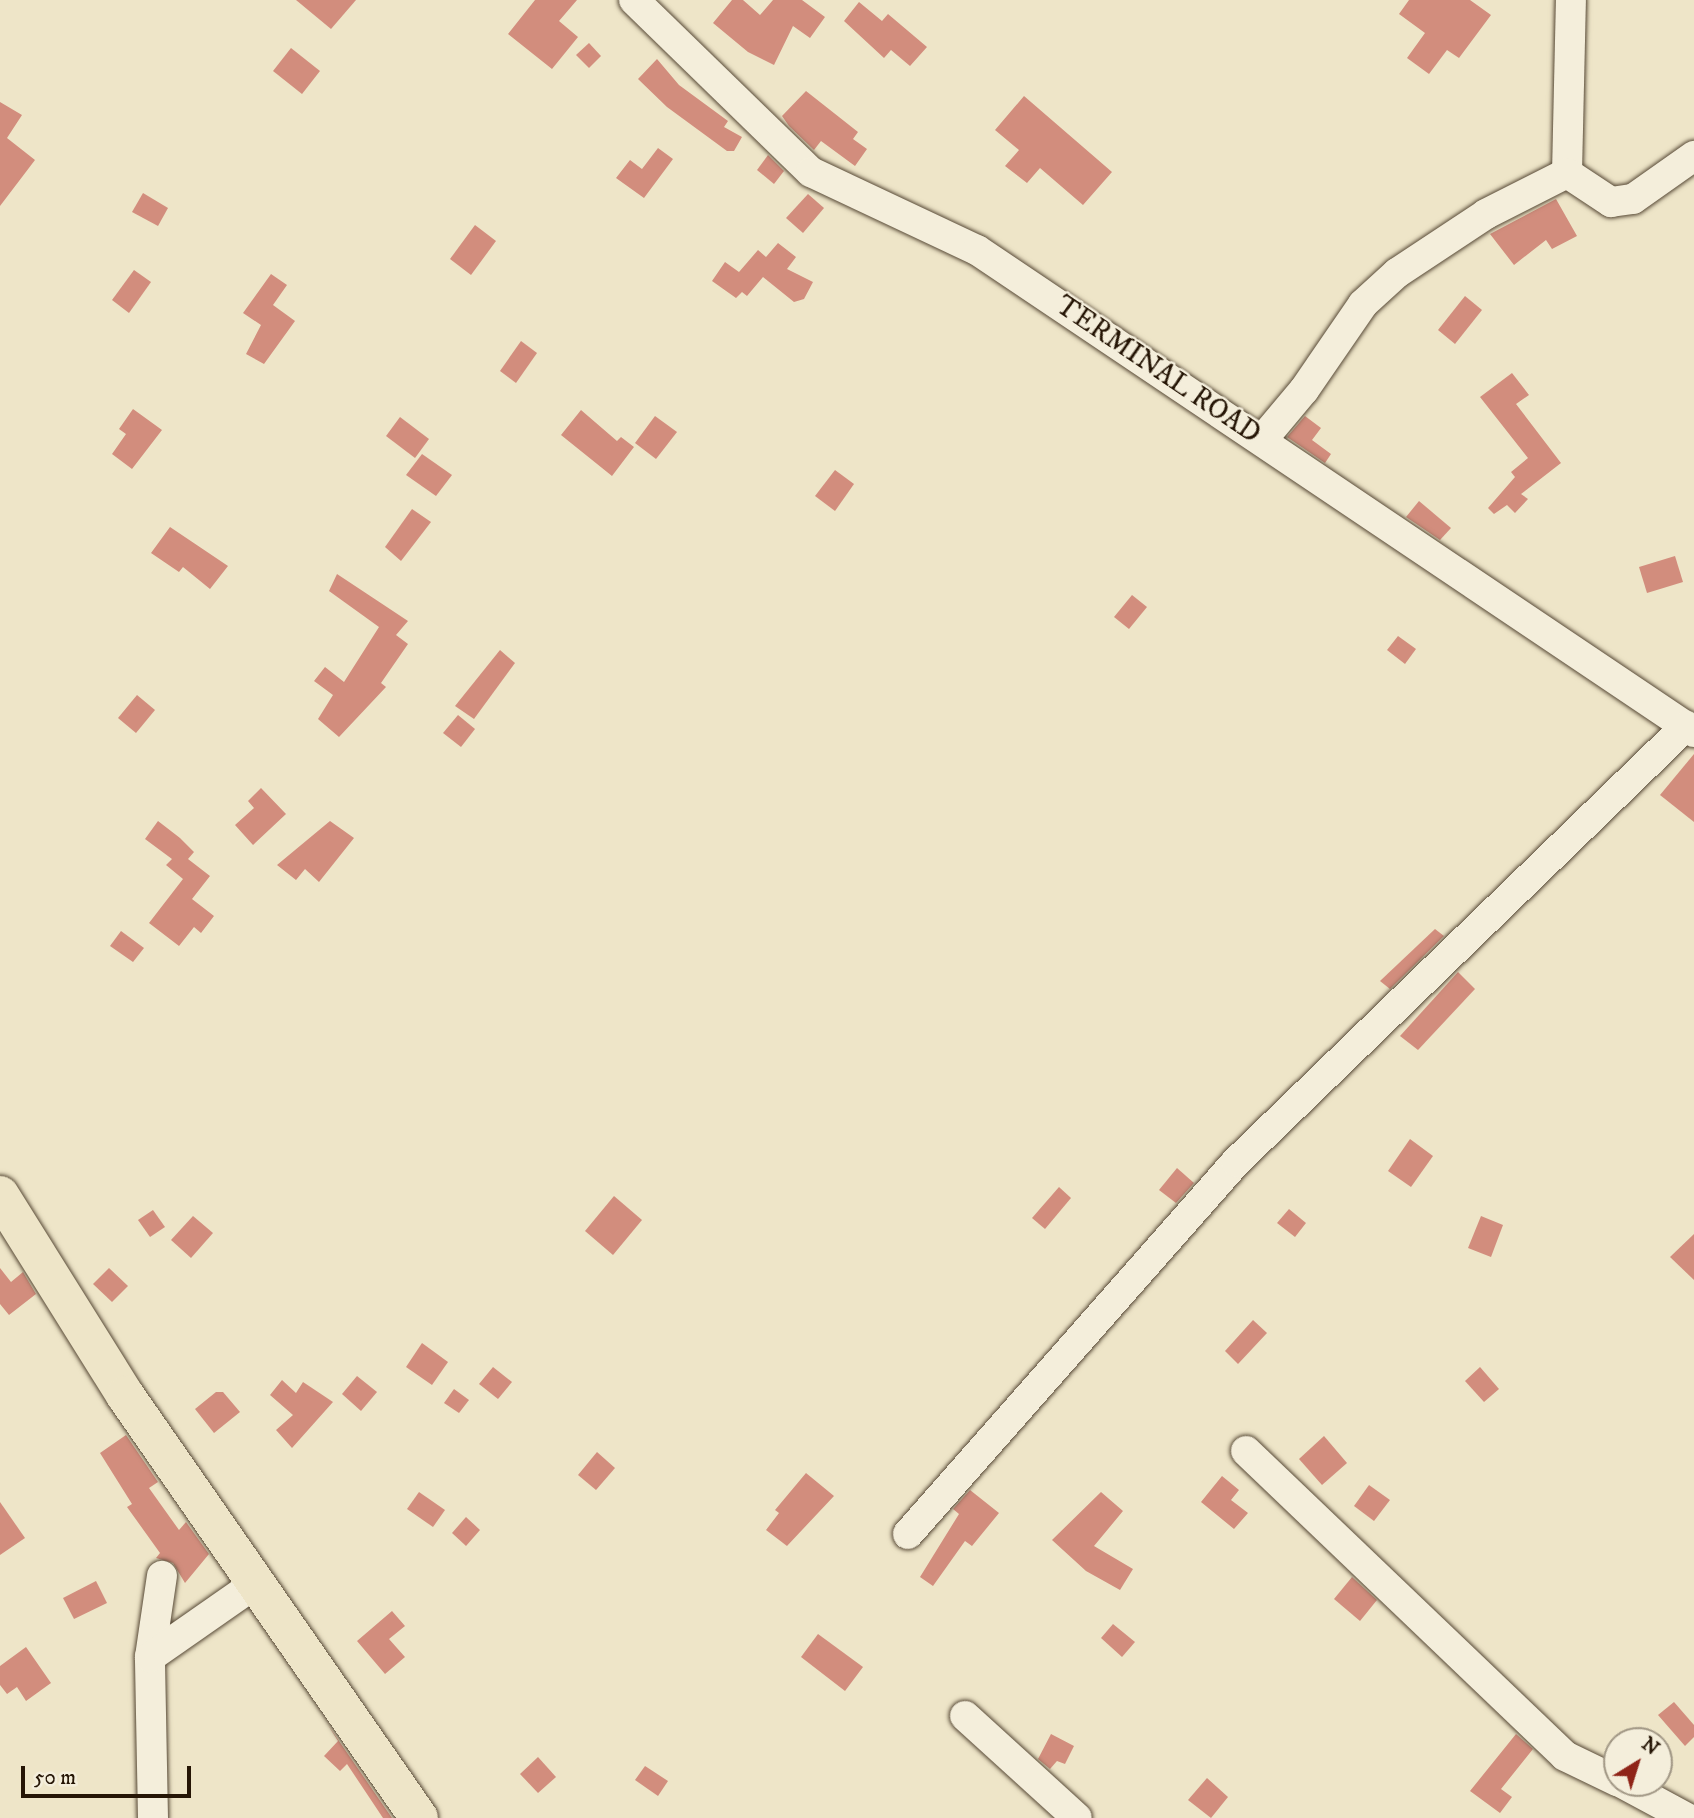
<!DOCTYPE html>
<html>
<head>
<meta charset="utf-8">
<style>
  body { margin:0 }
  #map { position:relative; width:1694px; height:1818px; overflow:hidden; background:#eee5c8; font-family:"IM FELL DW Pica",serif }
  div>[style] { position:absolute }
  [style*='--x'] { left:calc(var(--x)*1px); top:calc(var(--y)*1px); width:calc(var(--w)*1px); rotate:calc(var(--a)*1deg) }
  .building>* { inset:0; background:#d28d7d }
  .roads { filter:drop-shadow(0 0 2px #574936) drop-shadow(0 0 2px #574936) }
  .minor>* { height:30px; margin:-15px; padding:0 15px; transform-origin:15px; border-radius:15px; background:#f4eedb }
  .major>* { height:38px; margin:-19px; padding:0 19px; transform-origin:19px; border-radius:19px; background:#eee5c8 }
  span { translate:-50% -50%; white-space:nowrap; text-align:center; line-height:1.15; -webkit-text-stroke:5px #f4eedb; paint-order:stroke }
  .street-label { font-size:28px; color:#251505 }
  .north { position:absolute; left:1603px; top:1727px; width:70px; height:70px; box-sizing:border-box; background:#f4eedb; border:2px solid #a19785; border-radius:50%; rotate:38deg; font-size:19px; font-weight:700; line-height:28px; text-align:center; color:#251505 }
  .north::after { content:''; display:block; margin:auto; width:24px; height:32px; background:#8f2418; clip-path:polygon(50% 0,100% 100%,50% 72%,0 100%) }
  .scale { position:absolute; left:21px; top:1766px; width:170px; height:32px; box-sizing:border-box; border:4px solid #251505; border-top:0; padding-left:9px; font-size:21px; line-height:24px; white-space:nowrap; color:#251505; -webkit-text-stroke:5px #f4eedb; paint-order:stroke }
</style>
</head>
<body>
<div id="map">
  <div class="building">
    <i style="clip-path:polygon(296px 0,356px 0,331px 29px)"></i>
    <i style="clip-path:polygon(535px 0,577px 0,559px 21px,578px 37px,552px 69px,508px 34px)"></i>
    <i style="clip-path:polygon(732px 0,743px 0,760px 15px,773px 0,802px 0,825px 17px,810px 38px,793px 26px,774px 65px,748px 52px,713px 23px)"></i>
    <i style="clip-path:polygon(1409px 0,1470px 0,1491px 15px,1459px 58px,1447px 50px,1429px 74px,1407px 58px,1425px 33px,1399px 14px)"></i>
    <i style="clip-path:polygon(859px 2px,882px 21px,888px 14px,927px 47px,910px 66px,891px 50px,884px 58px,844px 21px)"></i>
    <i style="clip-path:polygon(589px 43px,601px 56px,589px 68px,576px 55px)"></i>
    <i style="clip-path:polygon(291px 48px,320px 71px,302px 94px,273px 71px)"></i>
    <i style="clip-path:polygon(657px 59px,679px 85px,728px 121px,724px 127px,742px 137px,734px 151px,727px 151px,667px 107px,638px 79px)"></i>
    <i style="clip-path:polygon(806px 91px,858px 132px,853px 139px,867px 149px,855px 166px,821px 141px,814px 150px,789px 126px,782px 116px)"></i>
    <i style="clip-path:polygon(1024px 96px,1112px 172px,1083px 205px,1040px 168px,1027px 183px,1005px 166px,1019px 150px,995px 130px)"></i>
    <i style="clip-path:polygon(0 102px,22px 115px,7px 138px,35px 160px,0 206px)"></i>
    <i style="clip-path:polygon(658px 148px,673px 159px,644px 198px,616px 178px,630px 160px,642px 169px)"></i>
    <i style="clip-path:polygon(768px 155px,784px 171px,774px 184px,757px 170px)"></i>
    <i style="clip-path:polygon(143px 193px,168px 208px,158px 226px,132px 212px)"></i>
    <i style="clip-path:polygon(808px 194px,824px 208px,803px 233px,786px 218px)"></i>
    <i style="clip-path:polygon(1556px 199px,1577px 236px,1552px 249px,1546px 240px,1514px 265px,1490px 234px)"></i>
    <i style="clip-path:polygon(475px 225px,496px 241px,471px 275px,450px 259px)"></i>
    <i style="clip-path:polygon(778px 243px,796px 257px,787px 269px,813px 282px,804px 299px,794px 302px,763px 277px,747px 296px,742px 292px,736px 298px,712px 281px,725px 262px,739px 272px,758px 250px,766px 257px)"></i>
    <i style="clip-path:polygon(134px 270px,151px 282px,129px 313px,112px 300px)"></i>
    <i style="clip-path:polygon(271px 274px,287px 285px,273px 305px,295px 321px,264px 364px,246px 354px,261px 325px,243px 313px)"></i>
    <i style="clip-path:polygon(1465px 296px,1482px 310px,1455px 344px,1438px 330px)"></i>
    <i style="clip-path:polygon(521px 341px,537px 353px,516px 383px,500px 371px)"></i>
    <i style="clip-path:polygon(1512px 373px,1529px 395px,1516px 404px,1561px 463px,1521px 494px,1528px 499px,1515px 513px,1507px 505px,1494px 514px,1488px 508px,1515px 477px,1511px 472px,1528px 458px,1480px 397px)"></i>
    <i style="clip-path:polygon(133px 409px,162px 430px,132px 469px,112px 454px,126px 434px,119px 429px)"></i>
    <i style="clip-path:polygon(581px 410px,617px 441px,621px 437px,634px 447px,612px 476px,561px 435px)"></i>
    <i style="clip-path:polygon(655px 416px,677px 432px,656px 459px,635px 443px)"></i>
    <i style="clip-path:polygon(1305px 416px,1321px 428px,1312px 440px,1331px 454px,1325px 463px,1287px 437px)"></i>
    <i style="clip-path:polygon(400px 417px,429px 439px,415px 458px,386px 436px)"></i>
    <i style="clip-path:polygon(422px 454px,452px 475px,436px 496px,406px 475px)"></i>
    <i style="clip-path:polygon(835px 470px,854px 484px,835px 511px,815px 496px)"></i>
    <i style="clip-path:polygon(1419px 501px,1451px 528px,1440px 540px,1406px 517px)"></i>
    <i style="clip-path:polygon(412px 509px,431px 522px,401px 561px,385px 547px)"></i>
    <i style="clip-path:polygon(170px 527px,228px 566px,210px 589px,183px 567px,179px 572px,151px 553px)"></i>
    <i style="clip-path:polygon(1675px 556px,1683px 582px,1647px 593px,1639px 567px)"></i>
    <i style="clip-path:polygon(337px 574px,408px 621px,396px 635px,408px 644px,381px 683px,386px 687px,339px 737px,318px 719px,333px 695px,314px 681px,325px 667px,344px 682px,379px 627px,329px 591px)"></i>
    <i style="clip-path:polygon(1132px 595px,1147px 607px,1129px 629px,1114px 617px)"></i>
    <i style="clip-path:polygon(1398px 636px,1416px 649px,1405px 664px,1387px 650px)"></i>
    <i style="clip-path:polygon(500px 650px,515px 663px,474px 719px,455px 706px)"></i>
    <i style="clip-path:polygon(137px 695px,155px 710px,136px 733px,118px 718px)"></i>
    <i style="clip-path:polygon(458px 715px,475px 729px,461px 747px,443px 733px)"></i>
    <i style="clip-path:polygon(1694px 754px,1694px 822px,1660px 795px)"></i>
    <i style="clip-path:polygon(261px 788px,286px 814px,253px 845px,235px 825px,254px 808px,248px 801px)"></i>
    <i style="clip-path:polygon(158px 821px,180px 838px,194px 852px,188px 859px,210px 876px,192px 899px,214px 916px,201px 933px,194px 927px,179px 946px,149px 923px,183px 879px,166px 865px,172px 859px,145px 839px)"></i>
    <i style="clip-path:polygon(330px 821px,354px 838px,319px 882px,305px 869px,296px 880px,277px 865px)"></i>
    <i style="clip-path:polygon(1435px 929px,1444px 936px,1390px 989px,1380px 981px)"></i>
    <i style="clip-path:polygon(121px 931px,144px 948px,133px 962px,110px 946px)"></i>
    <i style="clip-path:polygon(1458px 972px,1475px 989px,1418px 1050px,1400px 1036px)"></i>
    <i style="clip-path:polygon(1410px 1139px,1433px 1156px,1411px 1187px,1388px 1171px)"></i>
    <i style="clip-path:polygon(1177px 1168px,1194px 1183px,1176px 1203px,1159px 1190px)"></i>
    <i style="clip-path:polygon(1059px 1187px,1071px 1198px,1045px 1229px,1032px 1218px)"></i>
    <i style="clip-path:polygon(614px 1196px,642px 1220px,613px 1255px,585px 1231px)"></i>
    <i style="clip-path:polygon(1289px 1209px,1306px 1223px,1295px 1237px,1277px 1223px)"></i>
    <i style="clip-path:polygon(153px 1210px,165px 1227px,150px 1237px,138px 1220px)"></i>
    <i style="clip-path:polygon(193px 1216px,213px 1233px,191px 1258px,171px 1240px)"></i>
    <i style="clip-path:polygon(1481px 1216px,1503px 1225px,1491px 1257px,1468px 1248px)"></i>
    <i style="clip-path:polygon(1694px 1234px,1694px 1280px,1670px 1257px)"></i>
    <i style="clip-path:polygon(0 1268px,11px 1282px,23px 1272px,36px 1294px,9px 1315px,0 1304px)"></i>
    <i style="clip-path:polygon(109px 1268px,128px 1286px,112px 1302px,93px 1284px)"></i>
    <i style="clip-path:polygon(1253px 1320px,1267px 1333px,1238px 1364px,1225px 1351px)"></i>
    <i style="clip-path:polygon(422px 1343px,448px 1362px,432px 1385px,406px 1367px)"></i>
    <i style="clip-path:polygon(493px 1367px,512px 1382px,498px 1399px,479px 1384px)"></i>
    <i style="clip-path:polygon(1480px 1367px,1499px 1389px,1484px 1402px,1465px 1381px)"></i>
    <i style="clip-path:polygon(357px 1376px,377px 1392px,361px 1411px,342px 1394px)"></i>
    <i style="clip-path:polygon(282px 1380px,296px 1393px,303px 1382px,333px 1402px,292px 1448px,276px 1430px,293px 1415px,270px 1395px)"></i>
    <i style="clip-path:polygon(454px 1389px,469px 1400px,459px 1413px,444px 1403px)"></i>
    <i style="clip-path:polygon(216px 1392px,223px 1392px,240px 1412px,214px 1433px,195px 1409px)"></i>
    <i style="clip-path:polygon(126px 1435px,158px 1482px,149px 1488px,179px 1530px,186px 1522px,209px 1554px,185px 1583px,173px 1563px,156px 1558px,160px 1553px,127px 1507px,132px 1504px,100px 1453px)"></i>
    <i style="clip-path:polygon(1324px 1436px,1347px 1463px,1322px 1485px,1299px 1459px)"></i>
    <i style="clip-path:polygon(597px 1452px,615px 1468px,596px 1490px,578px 1475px)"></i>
    <i style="clip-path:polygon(806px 1473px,834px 1496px,787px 1546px,766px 1530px,779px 1513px,775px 1510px)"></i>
    <i style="clip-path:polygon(1222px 1476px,1239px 1490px,1231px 1500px,1248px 1513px,1234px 1529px,1201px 1502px)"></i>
    <i style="clip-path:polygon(1369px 1485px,1390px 1500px,1374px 1521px,1354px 1506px)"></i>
    <i style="clip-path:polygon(970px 1490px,999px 1513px,972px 1546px,965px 1541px,933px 1586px,920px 1577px,959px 1514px,953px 1509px)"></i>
    <i style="clip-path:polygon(419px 1492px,445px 1510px,433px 1527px,407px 1509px)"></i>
    <i style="clip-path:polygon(1101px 1492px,1123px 1511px,1094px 1546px,1133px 1569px,1120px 1590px,1086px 1571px,1052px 1540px)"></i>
    <i style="clip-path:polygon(0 1502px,25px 1538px,0 1555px)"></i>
    <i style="clip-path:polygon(466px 1517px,480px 1530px,466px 1546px,452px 1533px)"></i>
    <i style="clip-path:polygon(1352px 1577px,1377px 1600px,1360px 1621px,1334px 1599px)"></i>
    <i style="clip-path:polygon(96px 1581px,107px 1603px,74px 1619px,63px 1598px)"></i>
    <i style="clip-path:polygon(392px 1611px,405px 1626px,389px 1639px,405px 1657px,385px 1674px,357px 1641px)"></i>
    <i style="clip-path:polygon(1113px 1624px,1135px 1642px,1122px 1657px,1101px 1638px)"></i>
    <i style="clip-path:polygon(818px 1634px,863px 1667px,845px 1691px,801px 1657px)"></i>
    <i style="clip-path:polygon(26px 1647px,51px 1683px,26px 1701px,17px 1687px,7px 1694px,0 1685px,0 1666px)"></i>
    <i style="clip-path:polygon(1674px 1702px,1694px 1725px,1694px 1737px,1685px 1746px,1658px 1715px)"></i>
    <i style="clip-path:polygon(328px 1725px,392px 1818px,383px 1818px,347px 1764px,340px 1771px,324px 1756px,338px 1741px)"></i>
    <i style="clip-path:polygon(1051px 1734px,1074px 1746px,1065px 1764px,1057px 1761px,1050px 1769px,1038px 1759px)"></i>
    <i style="clip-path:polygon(1516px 1734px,1533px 1749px,1501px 1789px,1512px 1797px,1500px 1813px,1470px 1791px)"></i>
    <i style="clip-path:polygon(538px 1757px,556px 1777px,538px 1793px,520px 1774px)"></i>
    <i style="clip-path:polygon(645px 1766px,668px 1781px,658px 1796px,635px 1780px)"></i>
    <i style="clip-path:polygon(1207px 1778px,1228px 1797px,1211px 1818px,1188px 1800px)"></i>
  </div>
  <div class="roads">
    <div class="minor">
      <i style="--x:634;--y:0;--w:247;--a:44.2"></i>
      <i style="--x:811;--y:172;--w:183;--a:25.2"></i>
      <i style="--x:977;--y:250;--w:864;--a:33.91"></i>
      <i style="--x:1567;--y:173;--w:173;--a:-88.7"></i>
      <i style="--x:1262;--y:440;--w:65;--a:-50"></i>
      <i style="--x:1304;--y:390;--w:104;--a:-55.5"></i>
      <i style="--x:1363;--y:304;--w:46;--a:-42.4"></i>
      <i style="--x:1397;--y:273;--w:107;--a:-33.5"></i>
      <i style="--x:1486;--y:214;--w:91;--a:-26.8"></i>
      <i style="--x:1567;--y:173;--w:53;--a:33.4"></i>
      <i style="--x:1611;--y:202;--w:22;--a:-8"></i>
      <i style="--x:1633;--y:199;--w:75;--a:-35.2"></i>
      <i style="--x:1246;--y:1451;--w:441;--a:43.7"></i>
      <i style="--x:1565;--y:1756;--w:58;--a:25.7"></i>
      <i style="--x:908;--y:1534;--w:496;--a:-48.6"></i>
      <i style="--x:1236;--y:1162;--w:627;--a:-44.09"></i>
      <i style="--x:150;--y:1657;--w:82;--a:-81.6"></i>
      <i style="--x:965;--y:1716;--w:151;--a:42.3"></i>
      <i style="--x:1622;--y:1783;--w:74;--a:28.3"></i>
      <i style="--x:153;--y:1818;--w:161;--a:-91.1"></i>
      <i style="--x:150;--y:1657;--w:129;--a:-34.9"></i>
    </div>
    <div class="major">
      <i style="--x:0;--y:1195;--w:236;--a:58"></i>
      <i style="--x:125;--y:1395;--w:515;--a:55.2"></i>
    </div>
  </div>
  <div class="street-label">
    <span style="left:1158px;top:370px;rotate:34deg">TERMINAL ROAD</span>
  </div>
  <div class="north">N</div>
  <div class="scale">50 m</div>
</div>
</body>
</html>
